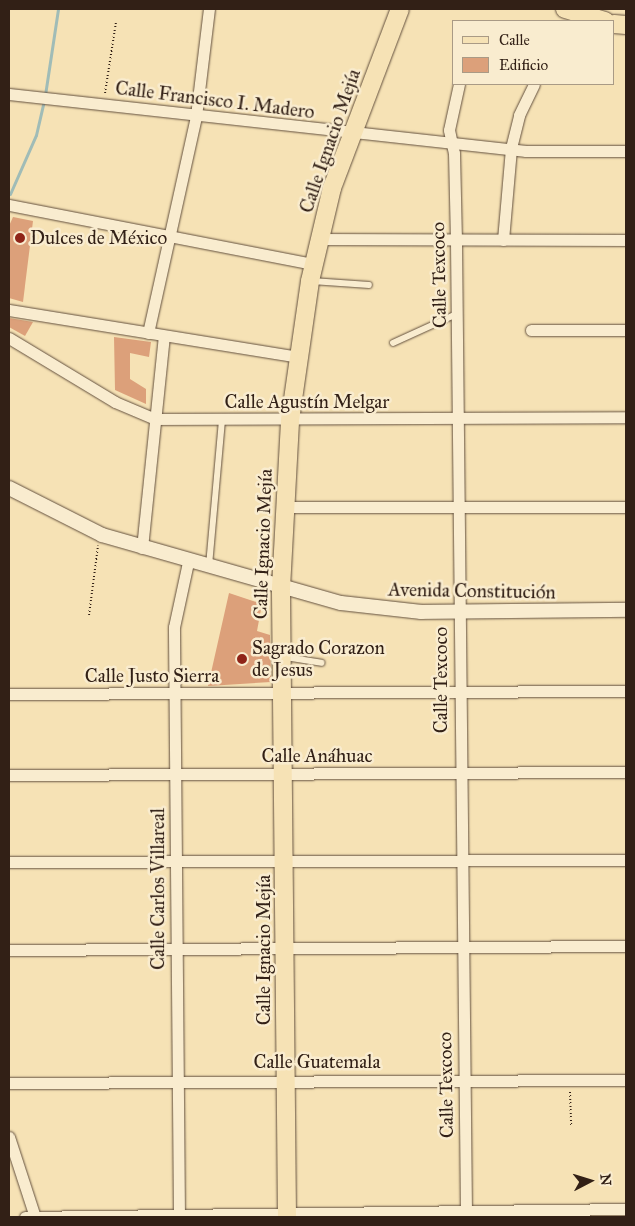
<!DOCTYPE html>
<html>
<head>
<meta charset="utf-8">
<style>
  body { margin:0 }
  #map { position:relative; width:635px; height:1226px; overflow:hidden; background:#f6e2b5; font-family:"IM FELL Great Primer",serif }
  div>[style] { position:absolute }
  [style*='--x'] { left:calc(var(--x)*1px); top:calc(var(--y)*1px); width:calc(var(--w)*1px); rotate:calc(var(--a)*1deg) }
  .stream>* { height:3px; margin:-1.5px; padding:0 1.5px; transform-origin:1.5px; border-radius:1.5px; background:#a0bcb7 }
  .building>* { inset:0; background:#dca07a }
  .path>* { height:2px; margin-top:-1px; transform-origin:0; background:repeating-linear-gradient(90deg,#322016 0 1px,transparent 0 3.5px) }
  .roads { filter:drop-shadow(0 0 1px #63503e) drop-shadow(0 0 1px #63503e) }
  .service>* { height:5.5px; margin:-2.75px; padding:0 2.75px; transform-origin:2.75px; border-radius:2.75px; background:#f9eccf }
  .minor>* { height:11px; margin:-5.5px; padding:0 5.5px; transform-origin:5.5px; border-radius:5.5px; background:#f9eccf }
  .tertiary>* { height:14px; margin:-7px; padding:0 7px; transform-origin:7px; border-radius:7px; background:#f9eccf }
  .primary>* { height:18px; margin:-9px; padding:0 9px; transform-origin:9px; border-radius:9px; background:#f6e2b5 }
  .dots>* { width:14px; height:14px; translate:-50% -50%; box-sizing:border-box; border:2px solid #f9eccf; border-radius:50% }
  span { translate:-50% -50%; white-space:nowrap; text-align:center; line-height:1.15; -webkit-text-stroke:5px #f9eccf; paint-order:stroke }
  .street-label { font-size:19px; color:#322016 }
  .poi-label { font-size:19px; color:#322016 }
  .left { translate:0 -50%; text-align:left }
  .frame { position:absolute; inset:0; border:10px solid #322016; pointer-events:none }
  .legend { position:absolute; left:452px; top:20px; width:162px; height:65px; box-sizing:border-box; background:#f9eccf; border:1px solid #a99a85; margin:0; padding:6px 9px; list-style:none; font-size:15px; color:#322016 }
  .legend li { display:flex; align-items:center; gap:10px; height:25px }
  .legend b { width:25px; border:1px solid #a99a85 }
  .north { position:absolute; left:565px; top:1156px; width:50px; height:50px; -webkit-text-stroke:4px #f9eccf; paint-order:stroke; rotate:85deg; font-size:14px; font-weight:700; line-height:20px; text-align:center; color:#322016 }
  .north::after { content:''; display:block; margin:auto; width:18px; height:22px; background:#322016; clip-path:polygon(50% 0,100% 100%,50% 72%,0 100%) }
</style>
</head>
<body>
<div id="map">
  <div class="stream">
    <i style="--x:45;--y:95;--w:87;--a:-81.4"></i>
    <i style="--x:10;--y:194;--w:64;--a:-66.2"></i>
    <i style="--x:36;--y:135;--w:35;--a:-77"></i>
  </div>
  <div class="building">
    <i style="clip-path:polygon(13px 217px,33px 221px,23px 302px,9px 298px,9px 226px)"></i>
    <i style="clip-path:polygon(9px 318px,33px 322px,25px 336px,9px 327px)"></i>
    <i style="clip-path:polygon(114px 337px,151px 342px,149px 357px,130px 353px,130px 379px,146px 389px,146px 404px,115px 390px)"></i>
    <i style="clip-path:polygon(229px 593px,262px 604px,257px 631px,270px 635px,271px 682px,208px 686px)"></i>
  </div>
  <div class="path">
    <i style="--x:105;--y:93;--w:72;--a:-81.2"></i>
    <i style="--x:89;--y:615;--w:70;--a:-82.6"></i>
    <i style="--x:570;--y:1092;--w:33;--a:88"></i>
  </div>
  <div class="roads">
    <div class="service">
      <i style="--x:312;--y:281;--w:57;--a:4"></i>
      <i style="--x:393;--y:343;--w:70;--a:-24.4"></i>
      <i style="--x:209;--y:566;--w:147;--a:-84.9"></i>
      <i style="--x:285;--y:657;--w:37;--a:9"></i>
    </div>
    <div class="minor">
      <i style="--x:459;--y:84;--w:47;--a:102.3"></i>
      <i style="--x:449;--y:130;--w:24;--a:78"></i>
      <i style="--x:454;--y:153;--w:89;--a:88.7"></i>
      <i style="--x:456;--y:242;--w:975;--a:89.41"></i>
      <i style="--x:9;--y:94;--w:520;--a:6.29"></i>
      <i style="--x:526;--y:151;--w:100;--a:0"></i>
      <i style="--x:9;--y:205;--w:310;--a:11"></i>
      <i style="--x:320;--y:239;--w:306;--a:0.2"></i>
      <i style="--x:503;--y:240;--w:92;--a:-85"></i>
      <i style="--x:511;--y:148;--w:34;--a:-76"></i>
      <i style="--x:519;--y:115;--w:34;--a:-64"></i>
      <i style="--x:9;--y:310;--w:293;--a:9.2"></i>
      <i style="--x:531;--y:330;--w:95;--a:0"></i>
      <i style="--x:148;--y:333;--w:222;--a:-77.5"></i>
      <i style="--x:196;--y:116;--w:108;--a:-83.1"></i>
      <i style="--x:9;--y:338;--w:124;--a:31.1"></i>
      <i style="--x:115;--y:402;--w:43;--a:23"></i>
      <i style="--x:155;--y:419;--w:471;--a:-0.2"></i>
      <i style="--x:284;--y:507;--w:342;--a:0"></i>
      <i style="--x:142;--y:548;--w:213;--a:-84.1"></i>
      <i style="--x:9;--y:694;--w:617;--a:-0.28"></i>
      <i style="--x:9;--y:775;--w:617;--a:-0.28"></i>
      <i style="--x:9;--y:862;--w:617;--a:-0.19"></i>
      <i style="--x:9;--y:950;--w:617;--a:-0.37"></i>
      <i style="--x:9;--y:1083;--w:617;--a:-0.28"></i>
      <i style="--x:9;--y:1137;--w:84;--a:72"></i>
      <i style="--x:25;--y:1217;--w:601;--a:-0.76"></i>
      <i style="--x:179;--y:1217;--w:590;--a:-90.49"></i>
      <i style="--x:174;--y:627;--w:66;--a:-77.8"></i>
    </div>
    <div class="tertiary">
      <i style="--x:9;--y:488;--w:104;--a:26.8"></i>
      <i style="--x:102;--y:535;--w:248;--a:15.9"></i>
      <i style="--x:341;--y:603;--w:81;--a:6.4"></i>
      <i style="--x:421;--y:612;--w:205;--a:-0.6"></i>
    </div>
    <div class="primary">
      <i style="--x:565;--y:9;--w:42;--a:16.7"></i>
      <i style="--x:614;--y:24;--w:12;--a:5"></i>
      <i style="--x:287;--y:1217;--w:629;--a:-90.55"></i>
      <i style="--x:281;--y:588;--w:168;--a:-86.9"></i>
      <i style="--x:290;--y:420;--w:140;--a:-81.8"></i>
      <i style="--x:310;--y:281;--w:96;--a:-76.7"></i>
      <i style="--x:332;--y:188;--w:191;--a:-69.2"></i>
    </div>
  </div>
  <div class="dots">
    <i style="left:20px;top:238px;background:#8f2418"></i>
    <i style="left:242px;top:659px;background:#8f2418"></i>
  </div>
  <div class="street-label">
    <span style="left:215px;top:100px;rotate:7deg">Calle Francisco I. Madero</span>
    <span style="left:330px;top:141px;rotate:-71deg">Calle Ignacio Mejía</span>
    <span style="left:439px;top:275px;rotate:-91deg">Calle Texcoco</span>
    <span style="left:307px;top:402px">Calle Agustín Melgar</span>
    <span style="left:263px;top:544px;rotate:-88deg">Calle Ignacio Mejía</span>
    <span style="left:472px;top:591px;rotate:1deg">Avenida Constitución</span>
    <span style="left:152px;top:676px">Calle Justo Sierra</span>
    <span style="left:441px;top:680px;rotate:-90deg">Calle Texcoco</span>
    <span style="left:317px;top:756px">Calle Anáhuac</span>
    <span style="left:158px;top:889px;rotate:-90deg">Calle Carlos Villareal</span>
    <span style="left:264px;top:950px;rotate:-90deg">Calle Ignacio Mejía</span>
    <span style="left:317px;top:1062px">Calle Guatemala</span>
    <span style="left:446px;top:1085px;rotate:-91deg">Calle Texcoco</span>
  </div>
  <div class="poi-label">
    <span class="left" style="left:30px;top:238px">Dulces de México</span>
    <span class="left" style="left:252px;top:659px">Sagrado Corazon<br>de Jesus</span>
  </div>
  <div class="frame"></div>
  <ul class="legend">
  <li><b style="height:6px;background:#f6e2b5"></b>Calle</li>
  <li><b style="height:14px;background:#dca07a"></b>Edificio</li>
  </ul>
  <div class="north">N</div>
</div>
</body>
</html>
